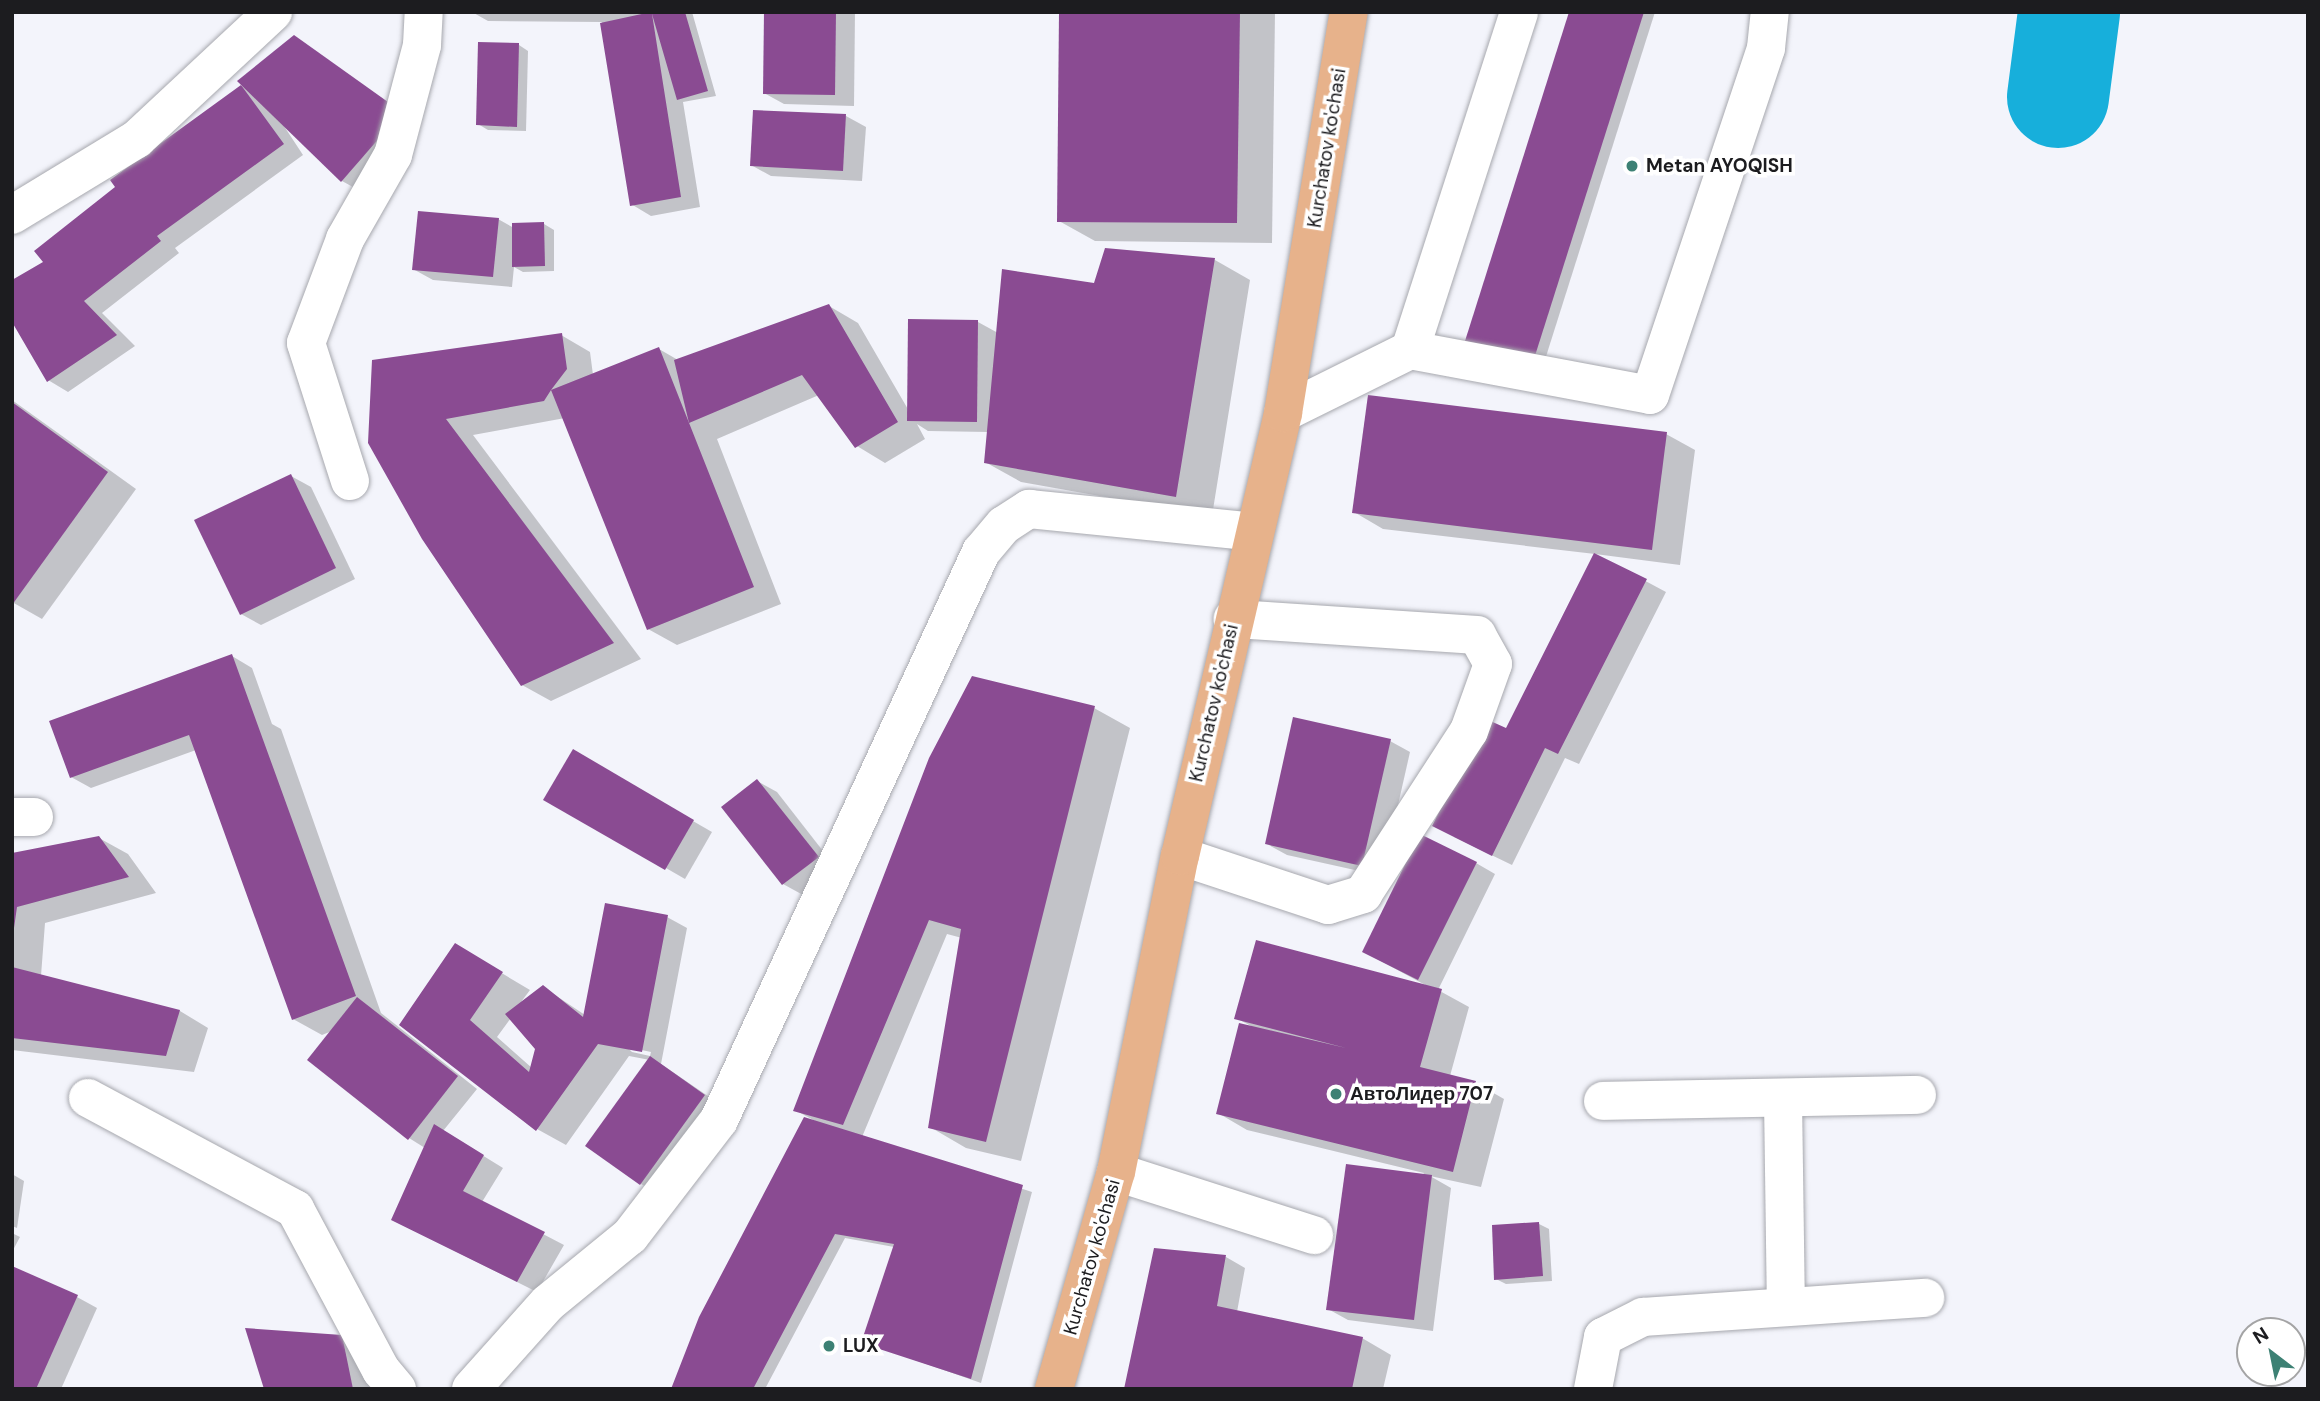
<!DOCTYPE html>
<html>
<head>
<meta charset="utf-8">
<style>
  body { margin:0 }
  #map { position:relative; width:2320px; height:1401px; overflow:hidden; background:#f3f4fb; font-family:"DM Sans",sans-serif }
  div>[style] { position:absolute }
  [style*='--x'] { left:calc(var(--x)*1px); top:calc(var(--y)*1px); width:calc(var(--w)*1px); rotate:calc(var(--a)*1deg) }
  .shadow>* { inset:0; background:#0003 }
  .river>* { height:102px; margin:-51px; padding:0 51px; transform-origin:51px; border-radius:51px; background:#17afdb }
  .building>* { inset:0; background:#8a4b92 }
  .roads { filter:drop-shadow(0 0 2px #a7a8ae) drop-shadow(0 0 2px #a7a8ae) }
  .minor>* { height:38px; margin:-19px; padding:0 19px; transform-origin:19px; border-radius:19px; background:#fff }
  .major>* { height:38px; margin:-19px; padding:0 19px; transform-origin:19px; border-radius:19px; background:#e7b28b }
  .dots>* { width:19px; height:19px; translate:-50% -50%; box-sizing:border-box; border:4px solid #fff; border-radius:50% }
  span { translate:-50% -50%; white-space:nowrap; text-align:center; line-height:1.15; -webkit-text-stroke:7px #fff; paint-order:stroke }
  .street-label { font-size:19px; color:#1c1c1f }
  .poi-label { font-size:19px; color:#1c1c1f; font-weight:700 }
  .left { translate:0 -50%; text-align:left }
  .frame { position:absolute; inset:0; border:14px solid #1c1c1f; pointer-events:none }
  .north { position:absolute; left:2236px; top:1317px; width:70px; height:70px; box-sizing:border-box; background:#fff; border:2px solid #a4a4a5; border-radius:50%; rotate:328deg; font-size:19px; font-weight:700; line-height:28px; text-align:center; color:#1c1c1f }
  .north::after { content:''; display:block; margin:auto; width:24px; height:32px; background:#3d8174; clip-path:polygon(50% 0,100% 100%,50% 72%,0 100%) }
</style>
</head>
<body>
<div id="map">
  <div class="shadow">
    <i style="clip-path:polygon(472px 12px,646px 12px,646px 16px,692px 12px,716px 96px,683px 102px,700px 207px,651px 216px,631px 204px,602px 22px,488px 21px)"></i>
    <i style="clip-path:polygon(766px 12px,855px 12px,854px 106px,784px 104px,764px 93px)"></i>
    <i style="clip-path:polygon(1061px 12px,1275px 12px,1272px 243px,1095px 241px,1059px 221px)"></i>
    <i style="clip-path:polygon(1571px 12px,1655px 12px,1543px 366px,1477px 346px)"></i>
    <i style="clip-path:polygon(294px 37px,420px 125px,362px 192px,342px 181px,280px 120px,303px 155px,175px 248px,179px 253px,102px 313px,135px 346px,68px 392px,48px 380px,45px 263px,118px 188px,112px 180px,244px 85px)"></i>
    <i style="clip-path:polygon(519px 45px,528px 51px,526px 131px,488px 130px,478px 124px)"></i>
    <i style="clip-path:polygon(755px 112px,846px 116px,866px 127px,862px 181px,771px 176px,751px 165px)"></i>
    <i style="clip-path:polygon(498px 219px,514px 228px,544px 224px,554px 230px,554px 271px,523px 272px,514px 267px,512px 287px,433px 280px,413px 269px)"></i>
    <i style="clip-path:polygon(1215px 260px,1250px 280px,1212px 516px,1021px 482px,985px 462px,988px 432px,928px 431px,917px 424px,925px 439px,885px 463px,857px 446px,819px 395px,717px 439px,781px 604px,677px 645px,648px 629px,565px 418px,473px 435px,641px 659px,551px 701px,522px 685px,370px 443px,561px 335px,590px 352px,593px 375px,659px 349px,678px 360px,829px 306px,858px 323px,909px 411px,978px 322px,998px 333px,1096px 285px)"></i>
    <i style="clip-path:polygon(12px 400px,136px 489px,42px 619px,12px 602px)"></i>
    <i style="clip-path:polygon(1666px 434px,1695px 450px,1680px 565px,1595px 554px,1666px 592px,1579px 764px,1565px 758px,1512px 865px,1454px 837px,1595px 554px,1383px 529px,1354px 512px)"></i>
    <i style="clip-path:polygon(291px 476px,311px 487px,355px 579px,261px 625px,241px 614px)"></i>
    <i style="clip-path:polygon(232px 656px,252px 668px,272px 724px,281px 729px,381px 1013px,477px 1089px,443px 1131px,503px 1168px,482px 1202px,564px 1245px,537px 1292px,393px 1220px,425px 1148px,409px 1138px,332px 1031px,322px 1035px,293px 1019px,196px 750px,91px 788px,71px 777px)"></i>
    <i style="clip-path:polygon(1094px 708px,1130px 728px,1021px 1161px,966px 1148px,930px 1127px,962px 938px,947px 934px,862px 1137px,1032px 1192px,981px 1383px,863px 1342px,894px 1247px,845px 1238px,765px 1389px,673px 1389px,815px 1121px,795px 1110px,873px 904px)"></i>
    <i style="clip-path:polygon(1390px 741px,1410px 752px,1382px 876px,1287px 855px,1267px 844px)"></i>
    <i style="clip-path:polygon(573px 752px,712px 832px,685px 879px,546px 799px)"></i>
    <i style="clip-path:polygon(757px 781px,777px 792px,837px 869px,803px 895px,783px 884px)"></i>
    <i style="clip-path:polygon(99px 838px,128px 854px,156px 893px,45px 923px,41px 976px,180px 1011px,208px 1028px,194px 1072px,12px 1050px,12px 855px)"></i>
    <i style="clip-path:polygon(1476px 863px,1495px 874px,1438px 990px,1469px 1007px,1450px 1076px,1476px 1083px,1504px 1099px,1481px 1187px,1430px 1176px,1451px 1188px,1433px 1331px,1348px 1320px,1328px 1309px,1424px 1173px,1247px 1130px,1218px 1113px,1251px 1026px,1236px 1018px,1429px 987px,1364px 952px)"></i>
    <i style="clip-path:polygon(evenodd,667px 917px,687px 928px,661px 1064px,724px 1107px,660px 1195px,641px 1184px,650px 1060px,629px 1056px,566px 1145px,537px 1129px,402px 1024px,456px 946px,530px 990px,521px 1002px,543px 987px,585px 1015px,667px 917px,511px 1018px,537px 1049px,532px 1068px,497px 1037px,511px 1018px,667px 917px,627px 1047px,651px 1052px,650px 1056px,632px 1052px,627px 1047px)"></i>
    <i style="clip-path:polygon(12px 1174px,24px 1181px,17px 1228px,12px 1226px)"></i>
    <i style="clip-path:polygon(1539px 1224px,1549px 1229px,1552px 1281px,1506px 1284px,1496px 1279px)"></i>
    <i style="clip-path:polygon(12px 1233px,20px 1237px,12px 1252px)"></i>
    <i style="clip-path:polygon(1156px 1250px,1226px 1257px,1245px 1268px,1237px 1312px,1362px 1338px,1391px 1355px,1383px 1389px,1125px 1389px)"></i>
    <i style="clip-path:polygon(77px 1297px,97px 1308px,61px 1389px,12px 1389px)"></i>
    <i style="clip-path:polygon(342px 1336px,362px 1348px,370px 1389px,266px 1389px)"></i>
  </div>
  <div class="river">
    <i style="--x:2058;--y:97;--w:86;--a:-82.6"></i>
  </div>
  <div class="building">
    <i style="clip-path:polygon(651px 12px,685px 12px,708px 91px,677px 100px,652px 14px,681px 197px,630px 206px,600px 23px)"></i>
    <i style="clip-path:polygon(764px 12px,836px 12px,835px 95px,763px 94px)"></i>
    <i style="clip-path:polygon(1059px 12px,1240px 12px,1237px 223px,1057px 222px)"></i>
    <i style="clip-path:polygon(1569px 12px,1644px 12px,1533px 362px,1465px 341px)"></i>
    <i style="clip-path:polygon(294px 35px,402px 112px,341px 182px,237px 81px)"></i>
    <i style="clip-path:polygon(478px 42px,519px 43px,517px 127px,476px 125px)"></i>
    <i style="clip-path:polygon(241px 85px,284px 144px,157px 236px,161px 241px,84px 301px,117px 335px,47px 382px,12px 322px,12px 280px,43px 262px,34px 251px,115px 187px,110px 180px)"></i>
    <i style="clip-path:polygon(753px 110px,846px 114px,843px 171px,750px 166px)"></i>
    <i style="clip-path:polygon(418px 211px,499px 218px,493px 277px,412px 270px)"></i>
    <i style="clip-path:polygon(544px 222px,545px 266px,512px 267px,512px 223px)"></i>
    <i style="clip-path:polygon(1105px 248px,1215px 258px,1176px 497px,984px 463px,1002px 269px,1094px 283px)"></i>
    <i style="clip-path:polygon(829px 304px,898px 422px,855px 448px,802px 375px,689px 423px,674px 360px)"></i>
    <i style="clip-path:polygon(908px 319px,978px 320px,977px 422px,907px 421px)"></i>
    <i style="clip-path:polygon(562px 333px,567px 369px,551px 390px,659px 347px,754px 587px,647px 630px,551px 390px,544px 401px,446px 419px,614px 643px,521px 686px,422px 539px,368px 443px,372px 360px)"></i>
    <i style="clip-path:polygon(1368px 395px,1667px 432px,1652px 550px,1352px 513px)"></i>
    <i style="clip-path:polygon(12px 402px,108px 472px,12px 605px)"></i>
    <i style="clip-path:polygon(291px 474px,336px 568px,240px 615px,194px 520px)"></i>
    <i style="clip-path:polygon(1594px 553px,1647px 579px,1558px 754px,1545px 748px,1492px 856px,1432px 826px,1486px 719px,1506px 728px)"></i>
    <i style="clip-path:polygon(232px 654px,356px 996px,292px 1020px,189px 735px,70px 778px,49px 721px)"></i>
    <i style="clip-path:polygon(972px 676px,1095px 706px,986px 1142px,928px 1128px,961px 929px,929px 920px,843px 1125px,793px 1111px,929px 758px)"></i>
    <i style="clip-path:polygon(1293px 717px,1391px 739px,1362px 866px,1265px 844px)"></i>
    <i style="clip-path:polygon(573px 749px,694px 820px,665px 870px,543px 800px)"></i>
    <i style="clip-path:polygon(757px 779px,819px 857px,782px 885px,721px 807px)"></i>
    <i style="clip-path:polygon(1420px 834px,1477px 862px,1418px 980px,1362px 952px)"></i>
    <i style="clip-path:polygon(99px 836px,129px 877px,17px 907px,12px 942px,12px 853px)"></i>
    <i style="clip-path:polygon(605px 903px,668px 915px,642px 1052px,598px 1044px,536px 1131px,399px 1025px,455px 943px,503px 972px,470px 1020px,529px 1072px,535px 1049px,505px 1014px,543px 985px,583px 1017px)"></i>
    <i style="clip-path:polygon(1256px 940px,1442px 989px,1420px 1067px,1476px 1081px,1453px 1172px,1216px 1114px,1239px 1023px,1346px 1048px,1234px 1019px)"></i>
    <i style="clip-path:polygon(12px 967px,180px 1010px,166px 1056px,12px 1038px)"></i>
    <i style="clip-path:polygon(357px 997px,458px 1076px,408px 1140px,307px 1060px)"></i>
    <i style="clip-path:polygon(650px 1056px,705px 1095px,640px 1185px,585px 1146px)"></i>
    <i style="clip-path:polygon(804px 1117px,1023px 1185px,971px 1379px,861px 1343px,894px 1244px,835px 1234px,753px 1389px,671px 1389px,699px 1317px)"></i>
    <i style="clip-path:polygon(434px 1124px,484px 1155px,463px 1191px,545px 1232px,517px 1282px,391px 1220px)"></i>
    <i style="clip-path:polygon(1346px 1164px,1432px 1175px,1414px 1320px,1326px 1310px)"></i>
    <i style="clip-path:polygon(1539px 1222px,1543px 1276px,1494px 1280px,1492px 1225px)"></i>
    <i style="clip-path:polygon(1154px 1248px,1226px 1255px,1217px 1306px,1363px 1337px,1352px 1389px,1124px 1389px)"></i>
    <i style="clip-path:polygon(12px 1266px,78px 1295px,36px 1389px,12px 1389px)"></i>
    <i style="clip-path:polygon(245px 1328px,342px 1335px,353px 1389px,264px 1389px)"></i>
  </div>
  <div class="roads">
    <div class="minor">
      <i style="--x:12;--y:215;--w:146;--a:-31.3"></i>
      <i style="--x:137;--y:139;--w:186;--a:-43"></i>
      <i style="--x:1410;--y:350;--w:244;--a:10.6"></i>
      <i style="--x:1650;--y:395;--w:366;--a:-71.5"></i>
      <i style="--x:1766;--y:48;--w:36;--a:-84"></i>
      <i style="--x:1283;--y:413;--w:142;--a:-26.4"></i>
      <i style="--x:1410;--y:350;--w:355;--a:-72.1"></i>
      <i style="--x:350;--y:481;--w:145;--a:-107.7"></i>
      <i style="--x:306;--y:343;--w:111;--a:-69.4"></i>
      <i style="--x:345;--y:239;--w:97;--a:-60.3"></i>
      <i style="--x:393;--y:155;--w:114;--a:-75.2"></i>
      <i style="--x:422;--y:45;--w:33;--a:-87"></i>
      <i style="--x:12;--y:817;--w:22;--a:0"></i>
      <i style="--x:1180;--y:856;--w:156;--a:18.3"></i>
      <i style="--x:1328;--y:905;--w:37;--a:-17"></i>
      <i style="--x:1363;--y:894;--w:194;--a:-57"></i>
      <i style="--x:1469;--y:731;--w:71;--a:-70.3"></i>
      <i style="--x:1493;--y:664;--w:33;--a:-119"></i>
      <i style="--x:1477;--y:635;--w:245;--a:-176.2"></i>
      <i style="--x:88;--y:1098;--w:235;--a:28.2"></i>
      <i style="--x:295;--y:1209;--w:183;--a:61.9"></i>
      <i style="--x:381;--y:1370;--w:25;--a:50"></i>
      <i style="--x:1783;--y:1098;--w:209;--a:89.2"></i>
      <i style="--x:1603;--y:1101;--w:314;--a:-1.1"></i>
      <i style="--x:1116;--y:1172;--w:208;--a:17.7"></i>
      <i style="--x:471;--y:1389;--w:115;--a:-48.2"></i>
      <i style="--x:548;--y:1303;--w:106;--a:-39.3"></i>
      <i style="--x:630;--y:1236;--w:146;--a:-52.5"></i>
      <i style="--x:719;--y:1120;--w:626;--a:-65.24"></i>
      <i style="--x:981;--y:552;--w:35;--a:-50"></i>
      <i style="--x:1004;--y:525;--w:30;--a:-33"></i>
      <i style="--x:1029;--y:509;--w:227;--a:5.8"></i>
      <i style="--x:1593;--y:1389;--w:53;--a:-79.1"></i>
      <i style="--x:1603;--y:1337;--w:45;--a:-26.6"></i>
      <i style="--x:1643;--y:1317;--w:283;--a:-3.9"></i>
    </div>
    <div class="major">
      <i style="--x:1054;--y:1389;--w:226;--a:-74.1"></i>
      <i style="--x:1116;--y:1172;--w:322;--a:-78.6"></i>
      <i style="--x:1180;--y:856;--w:455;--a:-76.9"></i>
      <i style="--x:1283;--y:413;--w:406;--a:-80.7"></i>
    </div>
  </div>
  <div class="dots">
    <i style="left:1632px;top:166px;background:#3d8174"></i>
    <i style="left:1336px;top:1094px;background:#3d8174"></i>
    <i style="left:829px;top:1346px;background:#3d8174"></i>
  </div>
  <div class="street-label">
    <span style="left:1327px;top:148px;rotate:-81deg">Kurchatov ko'chasi</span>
    <span style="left:1214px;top:703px;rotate:-77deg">Kurchatov ko'chasi</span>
    <span style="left:1092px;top:1257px;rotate:-74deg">Kurchatov ko'chasi</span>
  </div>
  <div class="poi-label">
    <span class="left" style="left:1646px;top:166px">Metan AYOQISH</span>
    <span class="left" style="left:1350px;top:1094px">АвтоЛидер 707</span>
    <span class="left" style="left:843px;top:1346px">LUX</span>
  </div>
  <div class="frame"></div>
  <div class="north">N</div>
</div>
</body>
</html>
